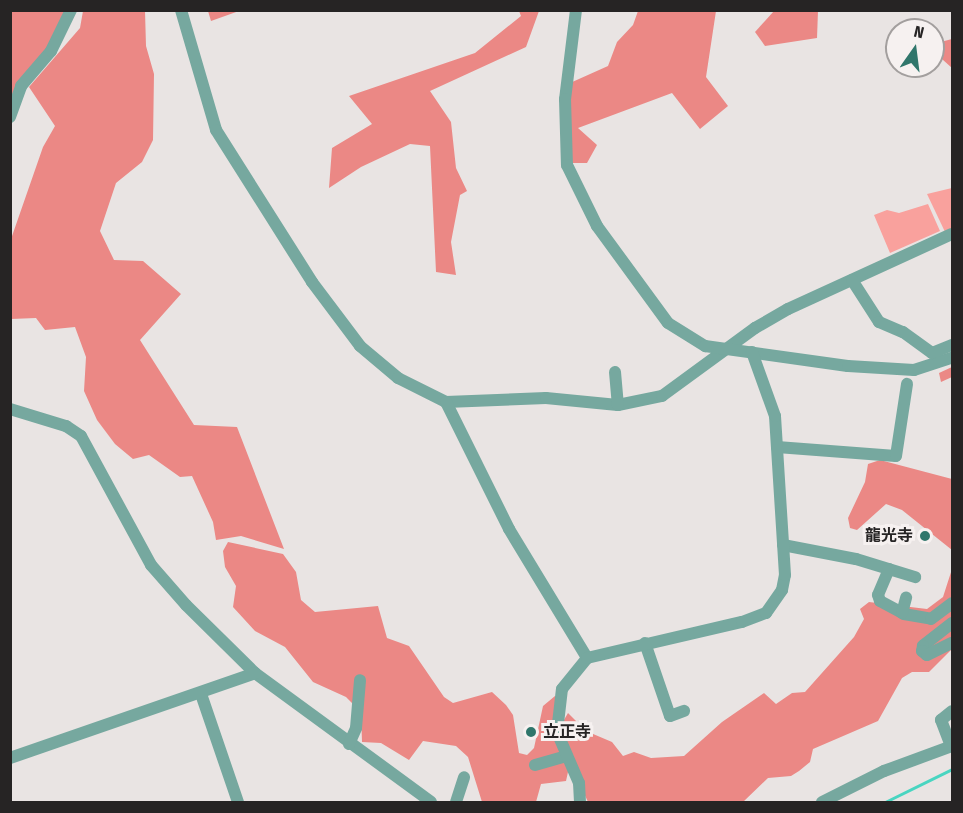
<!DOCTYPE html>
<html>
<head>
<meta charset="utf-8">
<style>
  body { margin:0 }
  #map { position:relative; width:963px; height:813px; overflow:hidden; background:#e9e4e3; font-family:"Fira Sans Condensed","Noto Sans JP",sans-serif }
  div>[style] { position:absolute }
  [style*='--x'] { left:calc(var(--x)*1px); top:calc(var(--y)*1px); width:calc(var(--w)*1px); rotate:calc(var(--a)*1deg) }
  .green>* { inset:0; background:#f9a19d }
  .forest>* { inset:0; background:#eb8885 }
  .stream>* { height:3px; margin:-1.5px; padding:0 1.5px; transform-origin:1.5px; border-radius:1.5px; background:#49d5c1 }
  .minor>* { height:12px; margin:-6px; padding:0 6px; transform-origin:6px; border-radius:6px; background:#76a89f }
  .dots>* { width:16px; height:16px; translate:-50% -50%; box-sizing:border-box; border:3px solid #f6f1f0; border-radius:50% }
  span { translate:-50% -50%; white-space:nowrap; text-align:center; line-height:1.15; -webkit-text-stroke:6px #f6f1f0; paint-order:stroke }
  .poi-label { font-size:16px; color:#262424; font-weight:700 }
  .right { translate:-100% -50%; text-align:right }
  .left { translate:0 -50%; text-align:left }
  .frame { position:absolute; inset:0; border:12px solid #262424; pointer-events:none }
  .north { position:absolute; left:885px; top:18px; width:60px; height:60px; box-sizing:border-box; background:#f6f1f0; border:2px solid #a39f9e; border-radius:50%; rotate:14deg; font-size:16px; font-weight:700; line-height:24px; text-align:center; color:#262424 }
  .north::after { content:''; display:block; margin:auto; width:21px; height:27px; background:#30766b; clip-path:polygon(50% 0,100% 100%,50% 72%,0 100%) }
</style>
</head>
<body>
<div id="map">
  <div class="green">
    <i style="clip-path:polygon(952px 188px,952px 231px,946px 234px,927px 194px)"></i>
    <i style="clip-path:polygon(928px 204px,940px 231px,890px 253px,874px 215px,887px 210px,899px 213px)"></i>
  </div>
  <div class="forest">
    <i style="clip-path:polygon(11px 11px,66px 11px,51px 51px,21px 86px,11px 117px)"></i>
    <i style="clip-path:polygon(83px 11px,145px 11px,146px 46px,154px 74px,153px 140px,142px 162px,116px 183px,100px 231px,114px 260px,143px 261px,181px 294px,140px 340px,194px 425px,237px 427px,284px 549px,241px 536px,216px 540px,213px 522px,192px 476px,180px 477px,149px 455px,133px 459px,115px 444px,97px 420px,84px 391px,86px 357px,75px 327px,45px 330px,36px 318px,11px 319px,11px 239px,43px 147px,55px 126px,29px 87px,80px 28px)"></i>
    <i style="clip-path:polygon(208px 11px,208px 10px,239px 11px,211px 21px)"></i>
    <i style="clip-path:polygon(519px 11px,539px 11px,526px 47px,430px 91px,451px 122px,456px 168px,467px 191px,460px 195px,451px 242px,456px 275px,436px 272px,430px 146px,410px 144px,361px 167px,329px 188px,332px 148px,372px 124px,349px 96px,475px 53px,521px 16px)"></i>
    <i style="clip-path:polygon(638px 11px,716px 11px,706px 77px,728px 106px,700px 129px,672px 93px,578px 128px,597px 145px,587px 163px,571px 163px,570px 83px,608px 66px,617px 42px,633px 25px)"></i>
    <i style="clip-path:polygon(774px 11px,818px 11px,817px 38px,765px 46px,755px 32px)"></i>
    <i style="clip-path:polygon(952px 39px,952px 68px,933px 51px,933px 44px)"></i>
    <i style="clip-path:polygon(952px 367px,952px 377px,941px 382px,939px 373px)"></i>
    <i style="clip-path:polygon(880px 460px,952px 479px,952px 550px,902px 510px,886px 504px,857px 530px,850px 528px,848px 518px,865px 482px,868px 464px)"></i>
    <i style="clip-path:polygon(228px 542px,283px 554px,296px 572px,301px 600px,315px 612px,378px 606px,387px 638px,409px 646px,444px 697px,453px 703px,492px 692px,506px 705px,513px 715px,519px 753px,527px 755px,534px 748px,543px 706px,555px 696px,563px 714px,561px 725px,568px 713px,586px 731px,612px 742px,623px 756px,634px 752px,651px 758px,684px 756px,722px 722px,764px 693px,776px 704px,792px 693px,805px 692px,854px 637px,864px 619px,860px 609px,869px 602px,927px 609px,943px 597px,952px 569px,952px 649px,929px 672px,912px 672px,902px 678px,878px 721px,813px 749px,810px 762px,799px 771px,791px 776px,768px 778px,743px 802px,588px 802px,570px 763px,566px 781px,541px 784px,536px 802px,482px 802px,468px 757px,456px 746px,423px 741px,409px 760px,381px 743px,362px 742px,361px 712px,346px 697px,313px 682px,285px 647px,255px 631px,233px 607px,236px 586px,225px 567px,223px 551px)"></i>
  </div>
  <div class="stream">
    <i style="--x:885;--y:802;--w:75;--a:-26.2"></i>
  </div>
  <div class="minor">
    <i style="--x:181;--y:10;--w:125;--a:73.7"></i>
    <i style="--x:216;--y:130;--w:180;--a:57.7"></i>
    <i style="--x:312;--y:282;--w:80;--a:53.1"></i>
    <i style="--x:360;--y:346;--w:50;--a:40.1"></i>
    <i style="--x:398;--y:378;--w:54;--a:26.6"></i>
    <i style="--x:446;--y:402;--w:100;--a:-2.3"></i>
    <i style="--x:546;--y:398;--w:72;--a:5.6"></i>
    <i style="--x:618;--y:405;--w:45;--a:-11.6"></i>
    <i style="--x:662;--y:396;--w:115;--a:-36.2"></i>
    <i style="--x:755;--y:328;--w:38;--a:-30"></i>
    <i style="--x:788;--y:309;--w:180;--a:-24.6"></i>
    <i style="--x:576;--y:10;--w:90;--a:97"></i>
    <i style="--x:565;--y:99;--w:66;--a:88.3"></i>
    <i style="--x:567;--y:165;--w:68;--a:63.8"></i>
    <i style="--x:597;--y:226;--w:120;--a:53.8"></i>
    <i style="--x:668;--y:323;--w:44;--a:31.9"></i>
    <i style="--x:705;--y:346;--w:144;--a:8"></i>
    <i style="--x:848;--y:366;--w:66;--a:3.5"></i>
    <i style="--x:914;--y:370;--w:40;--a:-18"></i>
    <i style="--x:10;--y:117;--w:33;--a:-70"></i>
    <i style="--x:21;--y:86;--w:46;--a:-49.4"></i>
    <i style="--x:51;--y:51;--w:46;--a:-64"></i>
    <i style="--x:852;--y:280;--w:50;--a:57.3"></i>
    <i style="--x:879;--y:322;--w:26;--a:23"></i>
    <i style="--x:903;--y:332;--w:36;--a:36"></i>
    <i style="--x:932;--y:353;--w:22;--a:-22"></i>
    <i style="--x:615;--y:372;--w:33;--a:85"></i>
    <i style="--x:446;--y:402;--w:142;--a:63.6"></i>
    <i style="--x:509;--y:529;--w:151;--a:58.8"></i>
    <i style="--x:10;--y:409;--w:59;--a:16.9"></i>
    <i style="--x:66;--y:426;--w:18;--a:34"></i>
    <i style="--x:81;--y:436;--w:147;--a:61.5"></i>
    <i style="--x:151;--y:565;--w:53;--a:48.8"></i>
    <i style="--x:186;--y:605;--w:97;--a:44.6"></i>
    <i style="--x:255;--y:673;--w:218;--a:36.2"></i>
    <i style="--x:777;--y:447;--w:119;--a:4.3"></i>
    <i style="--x:896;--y:456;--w:73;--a:-81.3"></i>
    <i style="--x:783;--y:545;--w:74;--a:10.9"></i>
    <i style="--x:856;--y:559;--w:62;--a:17"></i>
    <i style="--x:889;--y:569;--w:28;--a:113"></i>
    <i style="--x:878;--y:595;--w:6;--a:72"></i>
    <i style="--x:880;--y:601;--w:27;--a:28"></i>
    <i style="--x:904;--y:614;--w:27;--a:10"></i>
    <i style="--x:931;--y:619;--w:26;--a:-37"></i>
    <i style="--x:902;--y:613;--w:16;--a:-75"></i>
    <i style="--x:952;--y:623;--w:37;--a:142"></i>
    <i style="--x:923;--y:646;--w:5;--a:101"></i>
    <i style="--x:922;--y:651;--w:6;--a:39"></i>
    <i style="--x:927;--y:655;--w:28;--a:-26"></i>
    <i style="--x:645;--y:643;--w:77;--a:71.1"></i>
    <i style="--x:670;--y:716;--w:15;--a:-20"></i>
    <i style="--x:201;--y:694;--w:114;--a:71.1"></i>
    <i style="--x:349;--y:744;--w:17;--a:-66"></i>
    <i style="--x:356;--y:728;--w:48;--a:-85.2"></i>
    <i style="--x:951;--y:746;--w:28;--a:-111"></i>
    <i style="--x:941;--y:720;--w:14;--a:-39"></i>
    <i style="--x:10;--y:758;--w:259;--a:-19.1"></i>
    <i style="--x:535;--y:765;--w:33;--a:-16"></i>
    <i style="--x:456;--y:802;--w:26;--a:-72"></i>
    <i style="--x:580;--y:802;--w:19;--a:-93"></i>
    <i style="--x:579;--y:783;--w:56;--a:-113.3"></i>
    <i style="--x:557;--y:732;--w:43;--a:-83.4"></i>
    <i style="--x:562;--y:689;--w:40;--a:-51"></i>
    <i style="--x:587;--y:658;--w:159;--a:-13.1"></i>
    <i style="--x:742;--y:622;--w:26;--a:-21"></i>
    <i style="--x:766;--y:613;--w:28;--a:-55"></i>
    <i style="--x:782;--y:590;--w:15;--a:-79"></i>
    <i style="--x:785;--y:575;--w:159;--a:-93.6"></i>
    <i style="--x:775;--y:416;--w:68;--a:-109.8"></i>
    <i style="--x:822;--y:802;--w:69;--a:-26.6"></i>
    <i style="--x:884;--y:771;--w:72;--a:-20.2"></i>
  </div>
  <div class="dots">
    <i style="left:925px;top:536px;background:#30766b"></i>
    <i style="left:531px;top:732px;background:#30766b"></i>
  </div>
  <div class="poi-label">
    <span class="right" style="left:913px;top:536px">龍光寺</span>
    <span class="left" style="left:543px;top:732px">立正寺</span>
  </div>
  <div class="frame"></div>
  <div class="north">N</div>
</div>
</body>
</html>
